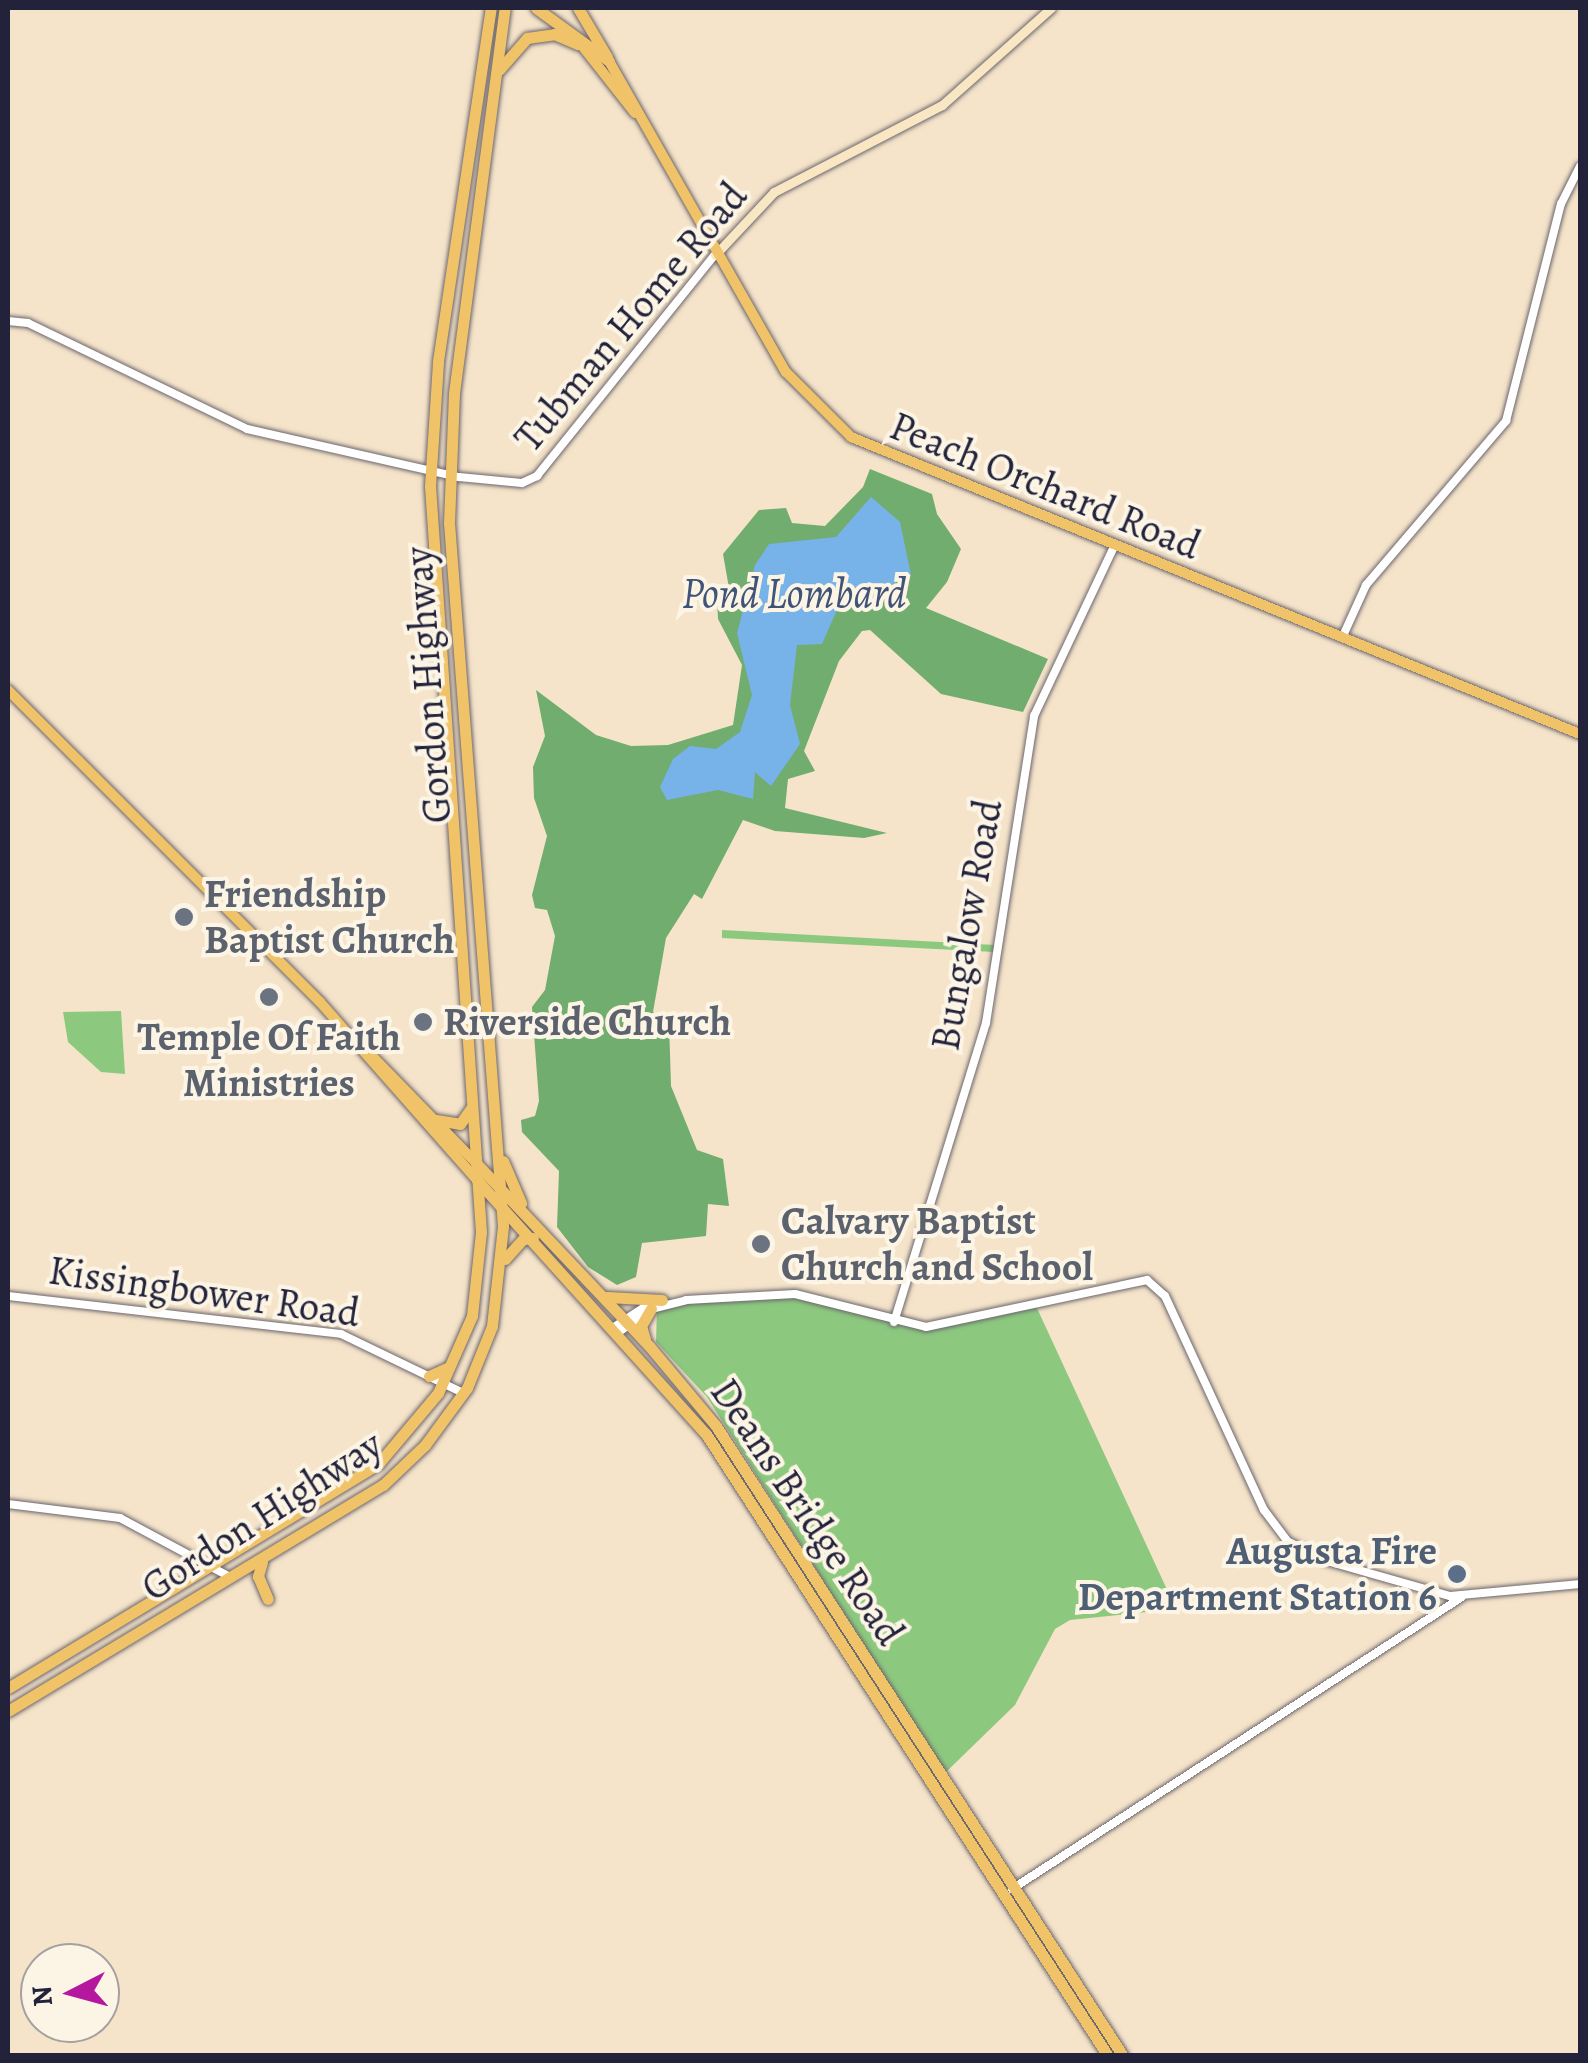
<!DOCTYPE html>
<html>
<head>
<meta charset="utf-8">
<style>
  body { margin:0 }
  #map { position:relative; width:1588px; height:2063px; overflow:hidden; background:#f5e4ca; font-family:Alegreya,serif }
  div>[style] { position:absolute }
  [style*='--x'] { left:calc(var(--x)*1px); top:calc(var(--y)*1px); width:calc(var(--w)*1px); rotate:calc(var(--a)*1deg) }
  .green>* { inset:0; background:#8cc97f }
  .forest>* { inset:0; background:#71ad6e }
  .water>* { inset:0; background:#77b2e8 }
  .roads { filter:drop-shadow(0 0 2px #6c666d) drop-shadow(0 0 2px #6c666d) }
  .tertiary>* { height:8px; margin:-4px; padding:0 4px; transform-origin:4px; border-radius:4px; background:#fff }
  .secondary>* { height:9px; margin:-4.5px; padding:0 4.5px; transform-origin:4.5px; border-radius:4.5px; background:#f9e7c3 }
  .primary>* { height:10px; margin:-5px; padding:0 5px; transform-origin:5px; border-radius:5px; background:#f1c369 }
  .trunk>* { height:11px; margin:-5.5px; padding:0 5.5px; transform-origin:5.5px; border-radius:5.5px; background:#f1c369 }
  .dots>* { width:28px; height:28px; translate:-50% -50%; box-sizing:border-box; border:5px solid #fcf5e5; border-radius:50% }
  span { translate:-50% -50%; white-space:nowrap; text-align:center; line-height:1.15; -webkit-text-stroke:8px #fcf5e5; paint-order:stroke }
  .street-label { font-size:40px; color:#22223b }
  .worship-label { font-size:40px; color:#5b616d; font-weight:700 }
  .left { translate:0 -50%; text-align:left }
  .service-label { font-size:40px; color:#4e5e75; font-weight:700 }
  .right { translate:-100% -50%; text-align:right }
  .water-label { font-size:42px; color:#405478; font-style:italic }
  .frame { position:absolute; inset:0; border:10px solid #22223b; pointer-events:none }
  .north { position:absolute; left:20px; top:1943px; width:100px; height:100px; box-sizing:border-box; background:#fcf5e5; border:2px solid #a5a1a1; border-radius:50%; rotate:264deg; font-size:28px; font-weight:700; line-height:40px; text-align:center; color:#22223b }
  .north::after { content:''; display:block; margin:auto; width:35px; height:45px; background:#b5179e; clip-path:polygon(50% 0,100% 100%,50% 72%,0 100%) }
</style>
</head>
<body>
<div id="map">
  <div class="green">
    <i style="clip-path:polygon(722px 930px,995px 945px,994px 952px,722px 938px)"></i>
    <i style="clip-path:polygon(121px 1011px,125px 1074px,101px 1072px,68px 1042px,63px 1012px)"></i>
    <i style="clip-path:polygon(785px 1294px,911px 1327px,1036px 1306px,1176px 1609px,1070px 1620px,1055px 1629px,1015px 1705px,945px 1773px,707px 1397px,656px 1342px,657px 1307px)"></i>
  </div>
  <div class="forest">
    <i style="clip-path:polygon(870px 469px,932px 494px,937px 514px,961px 549px,947px 582px,926px 608px,1048px 659px,1023px 712px,941px 694px,870px 630px,862px 631px,839px 661px,804px 751px,815px 771px,788px 779px,785px 808px,887px 833px,864px 838px,775px 831px,743px 820px,702px 899px,694px 894px,666px 938px,653px 1012px,669px 1022px,671px 1086px,697px 1150px,723px 1159px,729px 1206px,708px 1204px,706px 1236px,642px 1243px,636px 1277px,617px 1285px,588px 1267px,557px 1227px,559px 1171px,522px 1132px,521px 1120px,535px 1116px,539px 1101px,532px 1007px,545px 990px,555px 936px,547px 910px,535px 908px,532px 895px,547px 836px,534px 798px,533px 767px,545px 736px,536px 690px,596px 735px,631px 746px,668px 745px,733px 725px,742px 665px,718px 619px,717px 596px,729px 588px,723px 554px,759px 510px,786px 508px,792px 523px,825px 526px,863px 487px)"></i>
  </div>
  <div class="water">
    <i style="clip-path:polygon(871px 497px,900px 522px,911px 575px,836px 612px,822px 644px,797px 645px,790px 705px,800px 744px,771px 786px,755px 772px,753px 799px,718px 790px,667px 800px,660px 787px,673px 759px,690px 746px,716px 749px,740px 732px,752px 695px,737px 633px,755px 565px,769px 544px,836px 537px)"></i>
  </div>
  <div class="roads">
    <div class="tertiary">
      <i style="--x:8;--y:321;--w:20;--a:6"></i>
      <i style="--x:28;--y:323;--w:243;--a:25.8"></i>
      <i style="--x:247;--y:429;--w:217;--a:12.8"></i>
      <i style="--x:459;--y:477;--w:63;--a:5.4"></i>
      <i style="--x:522;--y:483;--w:17;--a:-25"></i>
      <i style="--x:537;--y:476;--w:284;--a:-51.2"></i>
      <i style="--x:1342;--y:638;--w:58;--a:-65.6"></i>
      <i style="--x:1366;--y:585;--w:216;--a:-49.5"></i>
      <i style="--x:1506;--y:421;--w:224;--a:-75.8"></i>
      <i style="--x:1561;--y:204;--w:42;--a:-63.4"></i>
      <i style="--x:8;--y:1296;--w:335;--a:6.5"></i>
      <i style="--x:341;--y:1334;--w:136;--a:25.8"></i>
      <i style="--x:894;--y:1322;--w:313;--a:-72.9"></i>
      <i style="--x:986;--y:1023;--w:311;--a:-81.1"></i>
      <i style="--x:1034;--y:716;--w:187;--a:-64.7"></i>
      <i style="--x:614;--y:1327;--w:45;--a:-33.3"></i>
      <i style="--x:619;--y:1332;--w:39;--a:-36"></i>
      <i style="--x:651;--y:1309;--w:36;--a:-14"></i>
      <i style="--x:686;--y:1300;--w:109;--a:-3.2"></i>
      <i style="--x:795;--y:1294;--w:135;--a:14.1"></i>
      <i style="--x:926;--y:1327;--w:226;--a:-12"></i>
      <i style="--x:1147;--y:1280;--w:24;--a:42"></i>
      <i style="--x:1165;--y:1296;--w:236;--a:65.2"></i>
      <i style="--x:1264;--y:1510;--w:39;--a:53"></i>
      <i style="--x:1287;--y:1541;--w:45;--a:26.6"></i>
      <i style="--x:1327;--y:1561;--w:128;--a:15.9"></i>
      <i style="--x:1450;--y:1596;--w:131;--a:-5.3"></i>
      <i style="--x:8;--y:1504;--w:113;--a:7.1"></i>
      <i style="--x:120;--y:1518;--w:127;--a:28.2"></i>
      <i style="--x:1012;--y:1889;--w:536;--a:-32.98"></i>
    </div>
    <div class="secondary">
      <i style="--x:715;--y:255;--w:86;--a:-46.9"></i>
      <i style="--x:774;--y:192;--w:189;--a:-27.4"></i>
      <i style="--x:942;--y:105;--w:146;--a:-41.7"></i>
    </div>
    <div class="primary">
      <i style="--x:583;--y:47;--w:84;--a:51.8"></i>
      <i style="--x:609;--y:61;--w:358;--a:60.4"></i>
      <i style="--x:786;--y:372;--w:92;--a:45"></i>
      <i style="--x:851;--y:437;--w:787;--a:22.17"></i>
      <i style="--x:8;--y:690;--w:441;--a:45"></i>
      <i style="--x:320;--y:1002;--w:237;--a:48.6"></i>
      <i style="--x:372;--y:1056;--w:149;--a:45.8"></i>
    </div>
    <div class="trunk">
      <i style="--x:536;--y:8;--w:90;--a:36"></i>
      <i style="--x:578;--y:8;--w:57;--a:59.4"></i>
      <i style="--x:499;--y:70;--w:43;--a:-48.8"></i>
      <i style="--x:527;--y:38;--w:27;--a:-8"></i>
      <i style="--x:554;--y:34;--w:26;--a:23"></i>
      <i style="--x:436;--y:1120;--w:24;--a:9"></i>
      <i style="--x:460;--y:1124;--w:19;--a:-55"></i>
      <i style="--x:503;--y:1161;--w:46;--a:66.8"></i>
      <i style="--x:476;--y:1163;--w:253;--a:46.6"></i>
      <i style="--x:650;--y:1347;--w:103;--a:50.1"></i>
      <i style="--x:716;--y:1426;--w:750;--a:57.14"></i>
      <i style="--x:477;--y:1180;--w:342;--a:48"></i>
      <i style="--x:706;--y:1434;--w:741;--a:57.13"></i>
      <i style="--x:505;--y:1259;--w:27;--a:-48"></i>
      <i style="--x:523;--y:1239;--w:10;--a:-6"></i>
      <i style="--x:607;--y:1297;--w:55;--a:3.1"></i>
      <i style="--x:645;--y:1339;--w:14;--a:-107"></i>
      <i style="--x:641;--y:1326;--w:20;--a:-60"></i>
      <i style="--x:429;--y:1376;--w:22;--a:-24"></i>
      <i style="--x:262;--y:1562;--w:15;--a:106"></i>
      <i style="--x:258;--y:1576;--w:25;--a:67"></i>
      <i style="--x:8;--y:1688;--w:434;--a:-31.2"></i>
      <i style="--x:379;--y:1463;--w:92;--a:-49.9"></i>
      <i style="--x:438;--y:1393;--w:84;--a:-66.2"></i>
      <i style="--x:472;--y:1316;--w:84;--a:-83.9"></i>
      <i style="--x:481;--y:1232;--w:748;--a:-93.91"></i>
      <i style="--x:430;--y:486;--w:125;--a:-86.3"></i>
      <i style="--x:438;--y:361;--w:357;--a:-81.5"></i>
      <i style="--x:8;--y:1711;--w:438;--a:-31.1"></i>
      <i style="--x:383;--y:1485;--w:58;--a:-43.6"></i>
      <i style="--x:425;--y:1445;--w:71;--a:-53.6"></i>
      <i style="--x:467;--y:1388;--w:67;--a:-68"></i>
      <i style="--x:492;--y:1326;--w:101;--a:-83.7"></i>
      <i style="--x:503;--y:1226;--w:705;--a:-94.39"></i>
      <i style="--x:449;--y:523;--w:130;--a:-87.8"></i>
      <i style="--x:454;--y:393;--w:388;--a:-82.5"></i>
    </div>
  </div>
  <div class="dots">
    <i style="left:184px;top:917px;background:#6b7280"></i>
    <i style="left:269px;top:997px;background:#6b7280"></i>
    <i style="left:423px;top:1022px;background:#6b7280"></i>
    <i style="left:761px;top:1244px;background:#6b7280"></i>
    <i style="left:1457px;top:1574px;background:#5c6f8a"></i>
  </div>
  <div class="street-label">
    <span style="left:631px;top:317px;rotate:-50deg">Tubman Home Road</span>
    <span style="left:1045px;top:486px;rotate:22deg">Peach Orchard Road</span>
    <span style="left:428px;top:685px;rotate:-94deg">Gordon Highway</span>
    <span style="left:967px;top:925px;rotate:-80deg">Bungalow Road</span>
    <span style="left:204px;top:1292px;rotate:8deg">Kissingbower Road</span>
    <span style="left:807px;top:1512px;rotate:56deg">Deans Bridge Road</span>
    <span style="left:262px;top:1516px;rotate:-33deg">Gordon Highway</span>
  </div>
  <div class="worship-label">
    <span class="left" style="left:204px;top:917px">Friendship<br>Baptist Church</span>
    <span class="left" style="left:443px;top:1022px">Riverside Church</span>
    <span style="left:269px;top:1060px">Temple Of Faith<br>Ministries</span>
    <span class="left" style="left:781px;top:1244px">Calvary Baptist<br>Church and School</span>
  </div>
  <div class="service-label">
    <span class="right" style="left:1437px;top:1574px">Augusta Fire<br>Department Station 6</span>
  </div>
  <div class="water-label">
    <span style="left:794px;top:593px">Pond Lombard</span>
  </div>
  <div class="frame"></div>
  <div class="north">N</div>
</div>
</body>
</html>
